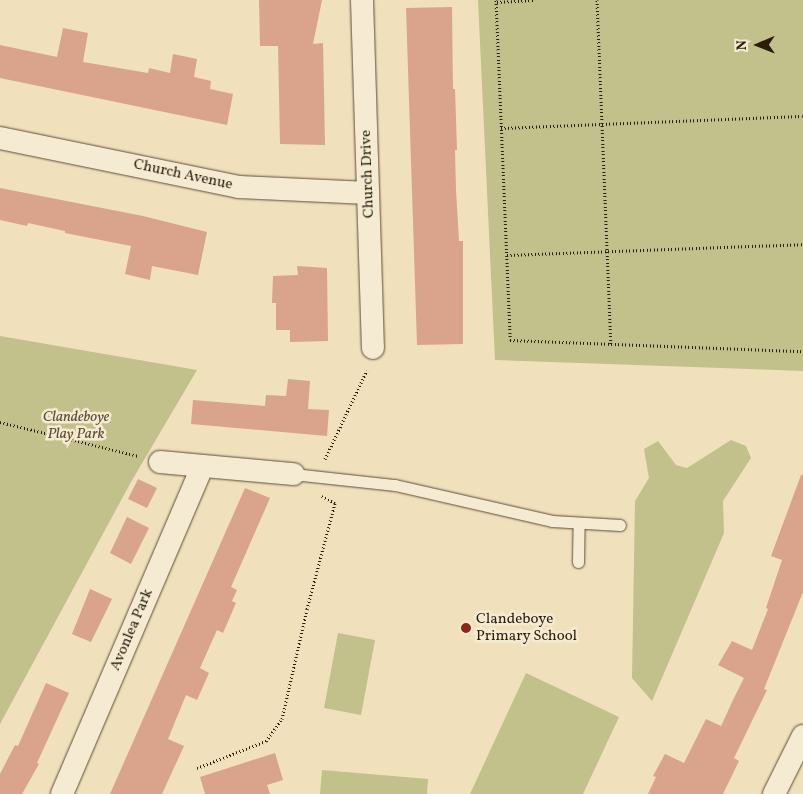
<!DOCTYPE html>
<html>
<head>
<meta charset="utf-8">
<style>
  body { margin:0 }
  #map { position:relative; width:803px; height:794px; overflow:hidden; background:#f0e0bb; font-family:Vollkorn,serif }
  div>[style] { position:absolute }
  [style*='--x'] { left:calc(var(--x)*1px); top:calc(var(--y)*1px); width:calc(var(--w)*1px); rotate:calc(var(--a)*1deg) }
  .green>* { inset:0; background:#c2c08b }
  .building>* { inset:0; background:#daa38b }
  .path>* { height:3px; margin-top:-1.5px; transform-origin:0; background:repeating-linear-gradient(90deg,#2c1c0c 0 1px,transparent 0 3.5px) }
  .roads { filter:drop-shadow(0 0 1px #5d4d38) drop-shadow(0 0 1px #5d4d38) }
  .lane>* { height:11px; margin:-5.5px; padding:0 5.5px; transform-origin:5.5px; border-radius:5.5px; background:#f5ebd3 }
  .street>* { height:22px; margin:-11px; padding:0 11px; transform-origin:11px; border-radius:11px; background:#f5ebd3 }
  .dots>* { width:14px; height:14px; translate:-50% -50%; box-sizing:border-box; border:2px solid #f5ebd3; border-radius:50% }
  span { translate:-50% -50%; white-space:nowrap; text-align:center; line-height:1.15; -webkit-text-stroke:5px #f5ebd3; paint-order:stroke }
  .street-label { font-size:15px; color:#2c1c0c }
  .park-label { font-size:15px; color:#594d32; font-style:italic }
  .poi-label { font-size:15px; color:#2c1c0c }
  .left { translate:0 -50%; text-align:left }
  .north { position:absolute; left:733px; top:20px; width:50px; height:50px; -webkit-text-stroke:4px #f5ebd3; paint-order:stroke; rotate:269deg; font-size:14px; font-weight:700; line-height:20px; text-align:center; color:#2c1c0c }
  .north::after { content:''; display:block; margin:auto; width:18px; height:22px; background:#2c1c0c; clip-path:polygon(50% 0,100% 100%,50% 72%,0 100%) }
</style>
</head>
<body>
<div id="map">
  <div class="green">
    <i style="clip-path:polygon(478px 0,803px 0,803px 371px,495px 360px)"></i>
    <i style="clip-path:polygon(0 336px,197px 370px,131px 482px,0 724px)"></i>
    <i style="clip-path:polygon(731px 440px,746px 446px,751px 458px,723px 501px,724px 533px,652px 701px,632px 678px,635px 501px,649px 478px,644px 449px,658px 441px,676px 465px,687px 468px)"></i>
    <i style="clip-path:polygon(338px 633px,375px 640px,361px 715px,324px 708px)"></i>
    <i style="clip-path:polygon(526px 673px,619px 717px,583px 794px,470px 794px)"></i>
    <i style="clip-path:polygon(322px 770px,428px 779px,427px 794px,320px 794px)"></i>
  </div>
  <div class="building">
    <i style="clip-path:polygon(259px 0,322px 0,313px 44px,323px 43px,325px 145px,280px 144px,278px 46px,260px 46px)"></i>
    <i style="clip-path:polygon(452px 7px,453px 89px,455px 89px,457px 150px,455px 150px,456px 190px,459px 241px,463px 241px,463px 344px,417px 345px,406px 8px)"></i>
    <i style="clip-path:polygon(63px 28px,88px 33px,83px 62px,148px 73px,149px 68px,170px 73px,173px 54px,197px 59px,194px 77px,211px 81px,210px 89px,233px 94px,227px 125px,0 78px,0 45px,57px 57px)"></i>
    <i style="clip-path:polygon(0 188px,143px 216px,207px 232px,198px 275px,152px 266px,150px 280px,125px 274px,131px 246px,65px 233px,65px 231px,28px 223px,27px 226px,0 220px)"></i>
    <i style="clip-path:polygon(297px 266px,327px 268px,328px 341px,290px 342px,290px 330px,276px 330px,276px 303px,272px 303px,273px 276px,298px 275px)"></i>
    <i style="clip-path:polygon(288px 379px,310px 381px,308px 409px,329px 410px,327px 436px,191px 424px,193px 400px,265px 406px,266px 395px,286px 396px)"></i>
    <i style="clip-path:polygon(801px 475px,803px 475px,803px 592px,764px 689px,767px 690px,734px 758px,739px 761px,723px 794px,648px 794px,656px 777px,653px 776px,665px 754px,684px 763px,706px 719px,721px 726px,734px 698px,744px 678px,718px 665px,732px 641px,752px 650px,768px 609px,766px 608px,782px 560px,771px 556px)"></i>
    <i style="clip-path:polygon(138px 479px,157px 488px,147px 508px,128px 499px)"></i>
    <i style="clip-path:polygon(245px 488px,270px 498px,231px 587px,237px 590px,232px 601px,236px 603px,223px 633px,217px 630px,200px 668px,209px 673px,197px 700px,186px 695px,168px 739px,184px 746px,162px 794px,110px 794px)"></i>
    <i style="clip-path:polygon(127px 517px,149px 528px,131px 564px,110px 553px)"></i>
    <i style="clip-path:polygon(90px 589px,112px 599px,91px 642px,72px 634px)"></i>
    <i style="clip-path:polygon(46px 683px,69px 693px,37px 763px,39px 764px,22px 794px,0 794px,0 774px,15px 745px,18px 746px)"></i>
    <i style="clip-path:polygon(275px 753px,283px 780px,267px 785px,270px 794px,205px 794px,200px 777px)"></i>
  </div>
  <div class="path">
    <i style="--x:496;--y:0;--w:340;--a:87.6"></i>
    <i style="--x:510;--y:340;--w:293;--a:2.2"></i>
    <i style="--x:597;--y:0;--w:344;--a:87.7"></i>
    <i style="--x:497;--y:2;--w:37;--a:-3"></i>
    <i style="--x:501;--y:128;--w:302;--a:-2.3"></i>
    <i style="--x:507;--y:255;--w:296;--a:-2.1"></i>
    <i style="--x:0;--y:422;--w:142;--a:13.8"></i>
    <i style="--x:325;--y:459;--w:98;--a:-64.7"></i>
    <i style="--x:197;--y:768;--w:74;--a:-21.4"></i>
    <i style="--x:266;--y:741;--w:27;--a:-54"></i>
    <i style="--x:282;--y:719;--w:113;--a:-77.2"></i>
    <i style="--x:307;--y:609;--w:110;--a:-75.2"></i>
    <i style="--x:335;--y:503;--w:15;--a:-152"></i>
  </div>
  <div class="roads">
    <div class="lane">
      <i style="--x:293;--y:474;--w:103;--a:6.2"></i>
      <i style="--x:395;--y:485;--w:161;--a:12.9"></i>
      <i style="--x:552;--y:521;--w:68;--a:3.4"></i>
      <i style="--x:578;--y:562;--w:39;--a:-89"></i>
    </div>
    <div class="street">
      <i style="--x:362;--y:0;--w:348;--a:88.2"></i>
      <i style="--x:0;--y:138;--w:244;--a:11.6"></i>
      <i style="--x:239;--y:187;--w:129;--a:2.7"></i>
      <i style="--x:160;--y:462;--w:134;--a:5.2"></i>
      <i style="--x:62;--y:794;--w:356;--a:-66.8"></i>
      <i style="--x:774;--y:794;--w:65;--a:-63.4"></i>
    </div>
  </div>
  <div class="dots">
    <i style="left:466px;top:628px;background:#8f2418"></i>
  </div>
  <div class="street-label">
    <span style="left:368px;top:174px;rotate:-92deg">Church Drive</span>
    <span style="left:183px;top:175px;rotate:12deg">Church Avenue</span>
    <span style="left:132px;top:630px;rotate:-67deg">Avonlea Park</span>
  </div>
  <div class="park-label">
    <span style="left:76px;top:426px">Clandeboye<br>Play Park</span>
  </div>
  <div class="poi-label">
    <span class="left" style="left:476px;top:628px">Clandeboye<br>Primary School</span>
  </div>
  <div class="north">N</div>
</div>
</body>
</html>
